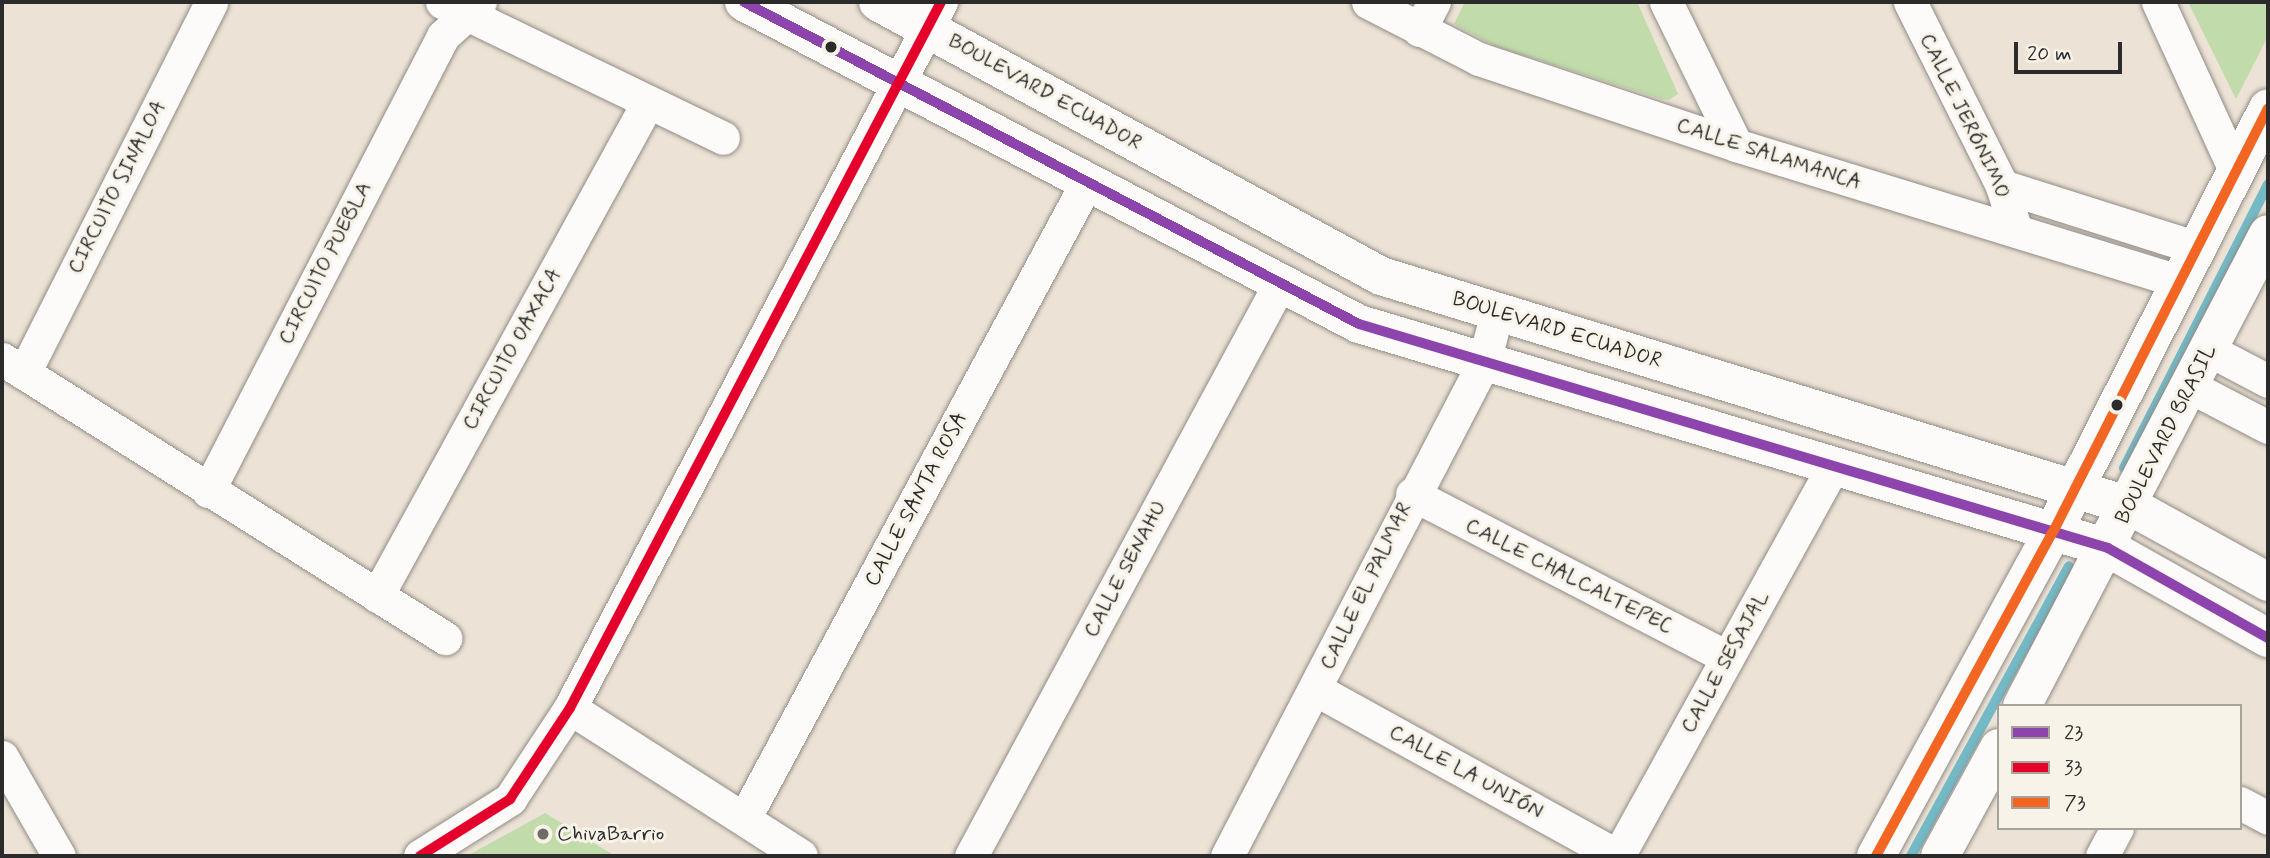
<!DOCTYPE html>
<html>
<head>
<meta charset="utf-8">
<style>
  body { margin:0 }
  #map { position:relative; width:2270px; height:858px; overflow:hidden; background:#ece2d5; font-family:Mynerve,sans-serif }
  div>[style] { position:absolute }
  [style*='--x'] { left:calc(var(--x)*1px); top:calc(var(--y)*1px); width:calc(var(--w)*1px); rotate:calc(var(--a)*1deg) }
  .green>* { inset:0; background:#c2dbaa }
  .stream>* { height:10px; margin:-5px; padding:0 5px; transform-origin:5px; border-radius:5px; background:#73b9c6 }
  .roads { filter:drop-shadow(0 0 2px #918c86) drop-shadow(0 0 2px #918c86) }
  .street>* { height:33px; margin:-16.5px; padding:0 16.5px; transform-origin:16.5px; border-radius:16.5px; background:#fcfbf9 }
  .secondary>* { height:38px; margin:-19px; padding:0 19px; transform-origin:19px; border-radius:19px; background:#fcfbf9 }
  .bus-1>* { height:10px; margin:-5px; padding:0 5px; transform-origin:5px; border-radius:5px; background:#8e44ad }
  .bus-2>* { height:10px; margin:-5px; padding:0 5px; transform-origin:5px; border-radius:5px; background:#e4002b }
  .bus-3>* { height:10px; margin:-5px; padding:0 5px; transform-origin:5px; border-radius:5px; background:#f26522 }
  .dots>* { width:19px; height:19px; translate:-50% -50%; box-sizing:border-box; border:4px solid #f7f3e8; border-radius:50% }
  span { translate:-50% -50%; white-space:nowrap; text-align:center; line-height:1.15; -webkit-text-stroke:6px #f7f3e8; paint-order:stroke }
  .street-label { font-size:21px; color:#2b2b2b }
  .poi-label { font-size:21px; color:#2b2b2b }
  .left { translate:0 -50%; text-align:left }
  .frame { position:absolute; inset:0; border:4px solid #2b2b2b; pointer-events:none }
  .legend { position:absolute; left:1997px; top:704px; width:245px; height:126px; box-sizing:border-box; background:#f7f3e8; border:2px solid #a5a39c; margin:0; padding:9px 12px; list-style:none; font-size:21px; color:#2b2b2b }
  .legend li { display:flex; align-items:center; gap:14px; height:35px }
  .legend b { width:35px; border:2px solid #a5a39c }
  .scale { position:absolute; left:2014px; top:42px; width:108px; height:32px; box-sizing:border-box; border:4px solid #2b2b2b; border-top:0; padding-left:9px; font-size:21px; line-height:24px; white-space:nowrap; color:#2b2b2b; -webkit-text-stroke:5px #f7f3e8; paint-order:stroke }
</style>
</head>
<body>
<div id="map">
  <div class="green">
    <i style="clip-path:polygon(1465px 2px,1637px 2px,1678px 94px,1669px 100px,1661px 99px,1495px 46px,1454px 24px)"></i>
    <i style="clip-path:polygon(2188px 2px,2268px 2px,2268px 36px,2236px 99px)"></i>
    <i style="clip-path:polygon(545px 813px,615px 856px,467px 856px)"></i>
  </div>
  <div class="stream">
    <i style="--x:2124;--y:468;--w:318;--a:-63.1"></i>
    <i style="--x:1911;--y:856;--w:330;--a:-61.4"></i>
  </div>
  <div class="roads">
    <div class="street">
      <i style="--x:442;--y:2;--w:312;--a:25.8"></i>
      <i style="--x:1368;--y:2;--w:125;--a:27.2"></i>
      <i style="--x:1479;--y:59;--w:271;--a:18.5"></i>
      <i style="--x:1736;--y:145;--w:465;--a:17.1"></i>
      <i style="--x:1666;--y:2;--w:159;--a:63.9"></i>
      <i style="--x:1910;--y:2;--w:206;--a:63.4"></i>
      <i style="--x:2002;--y:186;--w:47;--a:72.7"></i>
      <i style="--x:2158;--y:2;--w:187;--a:65.4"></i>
      <i style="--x:1419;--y:30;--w:32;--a:-62"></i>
      <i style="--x:2002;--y:186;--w:205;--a:17.6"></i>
      <i style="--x:2209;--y:350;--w:67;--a:27.7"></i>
      <i style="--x:2;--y:359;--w:524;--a:32.2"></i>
      <i style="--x:24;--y:373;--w:415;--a:-63.2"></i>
      <i style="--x:2191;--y:387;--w:87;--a:27.5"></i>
      <i style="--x:208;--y:491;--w:512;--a:-62.68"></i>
      <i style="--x:443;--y:36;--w:50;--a:-42.6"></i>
      <i style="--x:1412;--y:494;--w:355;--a:27.4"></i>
      <i style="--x:377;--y:596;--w:563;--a:-61.25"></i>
      <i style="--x:1315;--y:689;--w:346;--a:28.9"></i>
      <i style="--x:570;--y:708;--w:274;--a:32.6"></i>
      <i style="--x:2;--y:757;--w:114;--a:60.1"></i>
      <i style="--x:2240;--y:803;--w:32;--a:28"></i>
      <i style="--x:745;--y:817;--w:721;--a:-61.69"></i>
      <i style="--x:420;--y:856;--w:107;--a:-32.3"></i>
      <i style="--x:510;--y:799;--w:109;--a:-56.6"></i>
      <i style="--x:570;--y:708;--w:798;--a:-62.28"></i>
      <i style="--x:971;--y:856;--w:651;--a:-61.66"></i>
      <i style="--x:1227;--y:856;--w:557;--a:-62.51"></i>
      <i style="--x:1484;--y:362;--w:52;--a:-75.4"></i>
      <i style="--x:1618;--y:856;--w:442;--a:-61.1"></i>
      <i style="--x:2102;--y:856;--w:32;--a:-62"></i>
    </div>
    <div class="secondary">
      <i style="--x:744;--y:2;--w:694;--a:27.64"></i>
      <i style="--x:1359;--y:324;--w:782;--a:16.65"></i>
      <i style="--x:2108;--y:548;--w:184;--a:29.4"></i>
      <i style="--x:878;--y:2;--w:573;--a:28.58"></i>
      <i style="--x:1381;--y:276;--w:784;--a:17.07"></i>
      <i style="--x:2130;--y:506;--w:158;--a:28.8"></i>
      <i style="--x:2022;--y:706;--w:532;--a:-62.47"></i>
      <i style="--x:1876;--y:856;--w:369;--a:-61.4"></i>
      <i style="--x:2053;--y:532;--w:475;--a:-63.1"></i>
      <i style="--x:1940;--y:856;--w:123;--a:-61.4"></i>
    </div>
  </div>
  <div class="bus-1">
    <i style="--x:744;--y:2;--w:694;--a:27.64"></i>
    <i style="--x:1359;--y:324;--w:782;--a:16.65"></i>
    <i style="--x:2108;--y:548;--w:184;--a:29.4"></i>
  </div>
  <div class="bus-2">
    <i style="--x:420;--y:856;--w:107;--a:-32.3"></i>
    <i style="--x:510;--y:799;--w:109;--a:-56.6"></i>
    <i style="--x:570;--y:708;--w:798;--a:-62.28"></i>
  </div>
  <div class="bus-3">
    <i style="--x:1876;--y:856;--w:369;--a:-61.4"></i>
    <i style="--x:2053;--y:532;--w:475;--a:-63.1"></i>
  </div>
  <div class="dots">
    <i style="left:831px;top:47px;background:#2b2b2b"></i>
    <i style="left:2117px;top:405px;background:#2b2b2b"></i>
    <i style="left:543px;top:834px;background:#6f6b66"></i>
  </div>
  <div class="street-label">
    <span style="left:1045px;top:92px;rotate:29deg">BOULEVARD ECUADOR</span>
    <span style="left:1965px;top:116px;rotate:64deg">CALLE JERÓNIMO</span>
    <span style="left:1769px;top:154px;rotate:18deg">CALLE SALAMANCA</span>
    <span style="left:117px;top:187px;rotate:-63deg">CIRCUITO SINALOA</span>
    <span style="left:325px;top:263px;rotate:-63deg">CIRCUITO PUEBLA</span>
    <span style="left:1557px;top:330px;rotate:17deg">BOULEVARD ECUADOR</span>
    <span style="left:512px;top:349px;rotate:-61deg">CIRCUITO OAXACA</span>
    <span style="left:2166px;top:434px;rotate:-63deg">BOULEVARD BRASIL</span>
    <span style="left:916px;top:499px;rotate:-62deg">CALLE SANTA ROSA</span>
    <span style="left:1125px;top:569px;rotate:-62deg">CALLE SENAHU</span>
    <span style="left:1569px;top:576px;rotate:27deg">CALLE CHALCALTEPEC</span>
    <span style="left:1366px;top:586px;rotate:-64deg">CALLE EL PALMAR</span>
    <span style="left:1725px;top:662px;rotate:-61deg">CALLE SESAJAL</span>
    <span style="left:1466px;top:772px;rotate:29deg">CALLE LA UNIÓN</span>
  </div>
  <div class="poi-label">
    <span class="left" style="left:557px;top:834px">ChivaBarrio</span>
  </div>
  <div class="frame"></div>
  <ul class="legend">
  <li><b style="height:9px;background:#8e44ad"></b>23</li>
  <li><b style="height:9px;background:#e4002b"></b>33</li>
  <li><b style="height:9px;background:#f26522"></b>73</li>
  </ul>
  <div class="scale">20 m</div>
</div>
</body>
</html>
